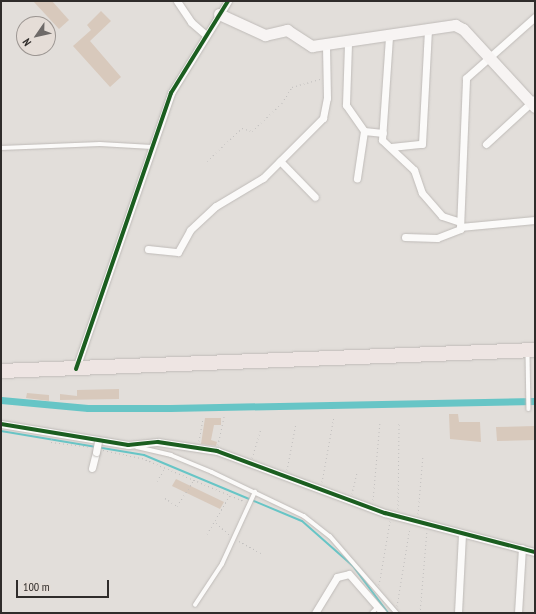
<!DOCTYPE html>
<html>
<head>
<meta charset="utf-8">
<style>
  body { margin:0 }
  #map { position:relative; width:536px; height:614px; overflow:hidden; background:#e2deda; font-family:"PT Sans Narrow",sans-serif }
  div>[style] { position:absolute }
  [style*='--x'] { left:calc(var(--x)*1px); top:calc(var(--y)*1px); width:calc(var(--w)*1px); rotate:calc(var(--a)*1deg) }
  .stream>* { height:2px; margin:-1px; padding:0 1px; transform-origin:1px; border-radius:1px; background:#67c5c6 }
  .canal>* { height:7px; margin:-3.5px; padding:0 3.5px; transform-origin:3.5px; border-radius:3.5px; background:#67c5c6 }
  .building>* { inset:0; background:#d8c9bc }
  .path>* { height:1px; margin-top:-0.5px; transform-origin:0; background:repeating-linear-gradient(90deg,#c1bfbe 0 1px,transparent 0 4px) }
  .roads { filter:drop-shadow(0 0 1px #bfbbb8) drop-shadow(0 0 1px #bfbbb8) }
  .lane>* { height:3.5px; margin:-1.75px; padding:0 1.75px; transform-origin:1.75px; border-radius:1.75px; background:#fbfaf9 }
  .street>* { height:7px; margin:-3.5px; padding:0 3.5px; transform-origin:3.5px; border-radius:3.5px; background:#fbfaf9 }
  .secondary>* { height:11px; margin:-5.5px; padding:0 5.5px; transform-origin:5.5px; border-radius:5.5px; background:#f7f4f3 }
  .highway>* { height:14px; margin:-7px; padding:0 7px; transform-origin:7px; border-radius:7px; background:#eee5e3 }
  .bridges { filter:drop-shadow(0 0 1px #bfbbb8) drop-shadow(0 0 1px #bfbbb8) }
  .street-bridge>* { height:7px; margin:-3.5px; padding:0 3.5px; transform-origin:3.5px; border-radius:3.5px; background:#fbfaf9 }
  .cycleway>* { height:4px; margin:-2px; padding:0 2px; transform-origin:2px; border-radius:2px; background:#1b5e20 }
  span { translate:-50% -50%; white-space:nowrap; text-align:center; line-height:1.15; -webkit-text-stroke:3px #e5ddd7; paint-order:stroke }
  .frame { position:absolute; inset:0; border:2px solid #2f2c2a; pointer-events:none }
  .north { position:absolute; left:16px; top:16px; width:40px; height:40px; box-sizing:border-box; background:#e5ddd7; border:1px solid #9c9692; border-radius:50%; rotate:236deg; font-size:11px; font-weight:700; line-height:16px; text-align:center; color:#2f2c2a }
  .north::after { content:''; display:block; margin:auto; width:14px; height:18px; background:#6e6a68; clip-path:polygon(50% 0,100% 100%,50% 72%,0 100%) }
  .scale { position:absolute; left:16px; top:580px; width:93px; height:18px; box-sizing:border-box; border:2px solid #2f2c2a; border-top:0; padding-left:5px; font-size:12px; line-height:14px; white-space:nowrap; color:#2f2c2a; -webkit-text-stroke:3px #e5ddd7; paint-order:stroke }
</style>
</head>
<body>
<div id="map">
  <div class="stream">
    <i style="--x:1;--y:431;--w:145;--a:9.5"></i>
    <i style="--x:144;--y:455;--w:171;--a:22.7"></i>
    <i style="--x:302;--y:521;--w:68;--a:41.4"></i>
    <i style="--x:353;--y:566;--w:59;--a:53.3"></i>
  </div>
  <div class="canal">
    <i style="--x:1;--y:400;--w:87;--a:5.3"></i>
    <i style="--x:88;--y:408;--w:82;--a:0"></i>
    <i style="--x:170;--y:408;--w:365;--a:-1.1"></i>
  </div>
  <div class="building">
    <i style="clip-path:polygon(33px 1px,52px 1px,69px 20px,59px 29px)"></i>
    <i style="clip-path:polygon(101px 11px,111px 21px,90px 41px,121px 77px,110px 87px,73px 46px,91px 30px,87px 25px)"></i>
    <i style="clip-path:polygon(119px 389px,119px 399px,60px 400px,60px 394px,77px 396px,77px 390px)"></i>
    <i style="clip-path:polygon(27px 393px,49px 395px,49px 401px,26px 398px)"></i>
    <i style="clip-path:polygon(449px 414px,458px 414px,459px 422px,480px 422px,481px 442px,450px 439px)"></i>
    <i style="clip-path:polygon(205px 418px,221px 418px,221px 425px,214px 425px,211px 440px,217px 442px,216px 446px,201px 444px)"></i>
    <i style="clip-path:polygon(535px 426px,535px 440px,497px 441px,496px 427px)"></i>
    <i style="clip-path:polygon(176px 479px,224px 502px,220px 509px,172px 486px)"></i>
  </div>
  <div class="path">
    <i style="--x:207;--y:161;--w:48;--a:-43.3"></i>
    <i style="--x:242;--y:128;--w:10;--a:17"></i>
    <i style="--x:252;--y:131;--w:41;--a:-43"></i>
    <i style="--x:282;--y:103;--w:19;--a:-58"></i>
    <i style="--x:292;--y:87;--w:29;--a:-16"></i>
    <i style="--x:52;--y:439;--w:3;--a:108"></i>
    <i style="--x:51;--y:442;--w:39;--a:7"></i>
    <i style="--x:199;--y:441;--w:23;--a:-80"></i>
    <i style="--x:218;--y:445;--w:30;--a:-78"></i>
    <i style="--x:103;--y:450;--w:40;--a:12"></i>
    <i style="--x:142;--y:458;--w:111;--a:22.9"></i>
    <i style="--x:252;--y:458;--w:31;--a:-73"></i>
    <i style="--x:287;--y:470;--w:48;--a:-79.2"></i>
    <i style="--x:157;--y:481;--w:15;--a:-58"></i>
    <i style="--x:322;--y:482;--w:67;--a:-79.7"></i>
    <i style="--x:352;--y:494;--w:22;--a:-77"></i>
    <i style="--x:165;--y:498;--w:14;--a:34"></i>
    <i style="--x:177;--y:506;--w:31;--a:-57"></i>
    <i style="--x:373;--y:500;--w:79;--a:-84.9"></i>
    <i style="--x:398;--y:509;--w:86;--a:-89.3"></i>
    <i style="--x:418;--y:514;--w:59;--a:-85.2"></i>
    <i style="--x:216;--y:523;--w:18;--a:41"></i>
    <i style="--x:207;--y:534;--w:45;--a:-59.5"></i>
    <i style="--x:239;--y:541;--w:25;--a:29"></i>
    <i style="--x:379;--y:585;--w:65;--a:-80.2"></i>
    <i style="--x:397;--y:606;--w:80;--a:-80.7"></i>
    <i style="--x:420;--y:613;--w:83;--a:-85.2"></i>
  </div>
  <div class="roads">
    <div class="lane">
      <i style="--x:1;--y:148;--w:99;--a:-2.3"></i>
      <i style="--x:100;--y:144;--w:52;--a:3.3"></i>
      <i style="--x:528;--y:354;--w:55;--a:89"></i>
      <i style="--x:137;--y:447;--w:35;--a:13"></i>
      <i style="--x:171;--y:455;--w:44;--a:22.5"></i>
      <i style="--x:212;--y:472;--w:102;--a:25.6"></i>
      <i style="--x:304;--y:516;--w:33;--a:38"></i>
      <i style="--x:330;--y:536;--w:102;--a:49"></i>
      <i style="--x:195;--y:605;--w:49;--a:-56.6"></i>
      <i style="--x:222;--y:564;--w:79;--a:-65.4"></i>
      <i style="--x:372;--y:613;--w:8;--a:-45"></i>
    </div>
    <div class="street">
      <i style="--x:177;--y:1;--w:25;--a:56"></i>
      <i style="--x:191;--y:22;--w:20;--a:41"></i>
      <i style="--x:389;--y:37;--w:103;--a:93.9"></i>
      <i style="--x:382;--y:140;--w:44;--a:43.2"></i>
      <i style="--x:414;--y:170;--w:24;--a:71"></i>
      <i style="--x:422;--y:193;--w:30;--a:49"></i>
      <i style="--x:442;--y:216;--w:19;--a:18"></i>
      <i style="--x:348;--y:44;--w:61;--a:91.9"></i>
      <i style="--x:346;--y:105;--w:32;--a:55"></i>
      <i style="--x:364;--y:131;--w:48;--a:98.5"></i>
      <i style="--x:364;--y:131;--w:19;--a:6"></i>
      <i style="--x:486;--y:144;--w:67;--a:-42.6"></i>
      <i style="--x:391;--y:147;--w:31;--a:-6"></i>
      <i style="--x:422;--y:144;--w:113;--a:-87"></i>
      <i style="--x:280;--y:161;--w:50;--a:45.8"></i>
      <i style="--x:460;--y:227;--w:75;--a:-5.3"></i>
      <i style="--x:405;--y:237;--w:32;--a:2"></i>
      <i style="--x:437;--y:238;--w:25;--a:-21"></i>
      <i style="--x:460;--y:229;--w:151;--a:-87.7"></i>
      <i style="--x:466;--y:78;--w:92;--a:-41.5"></i>
      <i style="--x:148;--y:249;--w:30;--a:6"></i>
      <i style="--x:178;--y:252;--w:25;--a:-61"></i>
      <i style="--x:190;--y:230;--w:35;--a:-43"></i>
      <i style="--x:216;--y:206;--w:55;--a:-30.8"></i>
      <i style="--x:263;--y:178;--w:85;--a:-45"></i>
      <i style="--x:323;--y:118;--w:20;--a:-79"></i>
      <i style="--x:327;--y:98;--w:51;--a:-91.1"></i>
      <i style="--x:76;--y:368;--w:291;--a:-70.9"></i>
      <i style="--x:171;--y:93;--w:108;--a:-58.2"></i>
      <i style="--x:1;--y:424;--w:129;--a:9.4"></i>
      <i style="--x:128;--y:445;--w:30;--a:-6"></i>
      <i style="--x:158;--y:442;--w:60;--a:8.7"></i>
      <i style="--x:217;--y:451;--w:179;--a:20.3"></i>
      <i style="--x:385;--y:513;--w:155;--a:14.6"></i>
      <i style="--x:92;--y:468;--w:16;--a:-76"></i>
      <i style="--x:315;--y:613;--w:42;--a:-58.6"></i>
      <i style="--x:337;--y:577;--w:12;--a:-14"></i>
      <i style="--x:349;--y:574;--w:52;--a:48.9"></i>
      <i style="--x:458;--y:613;--w:78;--a:-87.1"></i>
      <i style="--x:518;--y:613;--w:65;--a:-86.5"></i>
    </div>
    <div class="secondary">
      <i style="--x:219;--y:14;--w:51;--a:24.5"></i>
      <i style="--x:265;--y:35;--w:23;--a:-13"></i>
      <i style="--x:287;--y:30;--w:30;--a:33"></i>
      <i style="--x:312;--y:46;--w:145;--a:-8.4"></i>
      <i style="--x:455;--y:25;--w:9;--a:27"></i>
      <i style="--x:463;--y:29;--w:106;--a:47.3"></i>
    </div>
    <div class="highway">
      <i style="--x:1;--y:371;--w:534;--a:-2.25"></i>
    </div>
  </div>
  <div class="bridges">
    <div class="street-bridge">
      <i style="--x:96;--y:452;--w:10;--a:-79"></i>
    </div>
  </div>
  <div class="cycleway">
    <i style="--x:76;--y:369;--w:292;--a:-71"></i>
    <i style="--x:171;--y:93;--w:108;--a:-58.2"></i>
    <i style="--x:1;--y:424;--w:129;--a:9.4"></i>
    <i style="--x:128;--y:445;--w:30;--a:-6"></i>
    <i style="--x:158;--y:442;--w:60;--a:8.7"></i>
    <i style="--x:217;--y:451;--w:179;--a:20.3"></i>
    <i style="--x:385;--y:513;--w:155;--a:14.6"></i>
  </div>
  <div class="frame"></div>
  <div class="north">N</div>
  <div class="scale">100 m</div>
</div>
</body>
</html>
